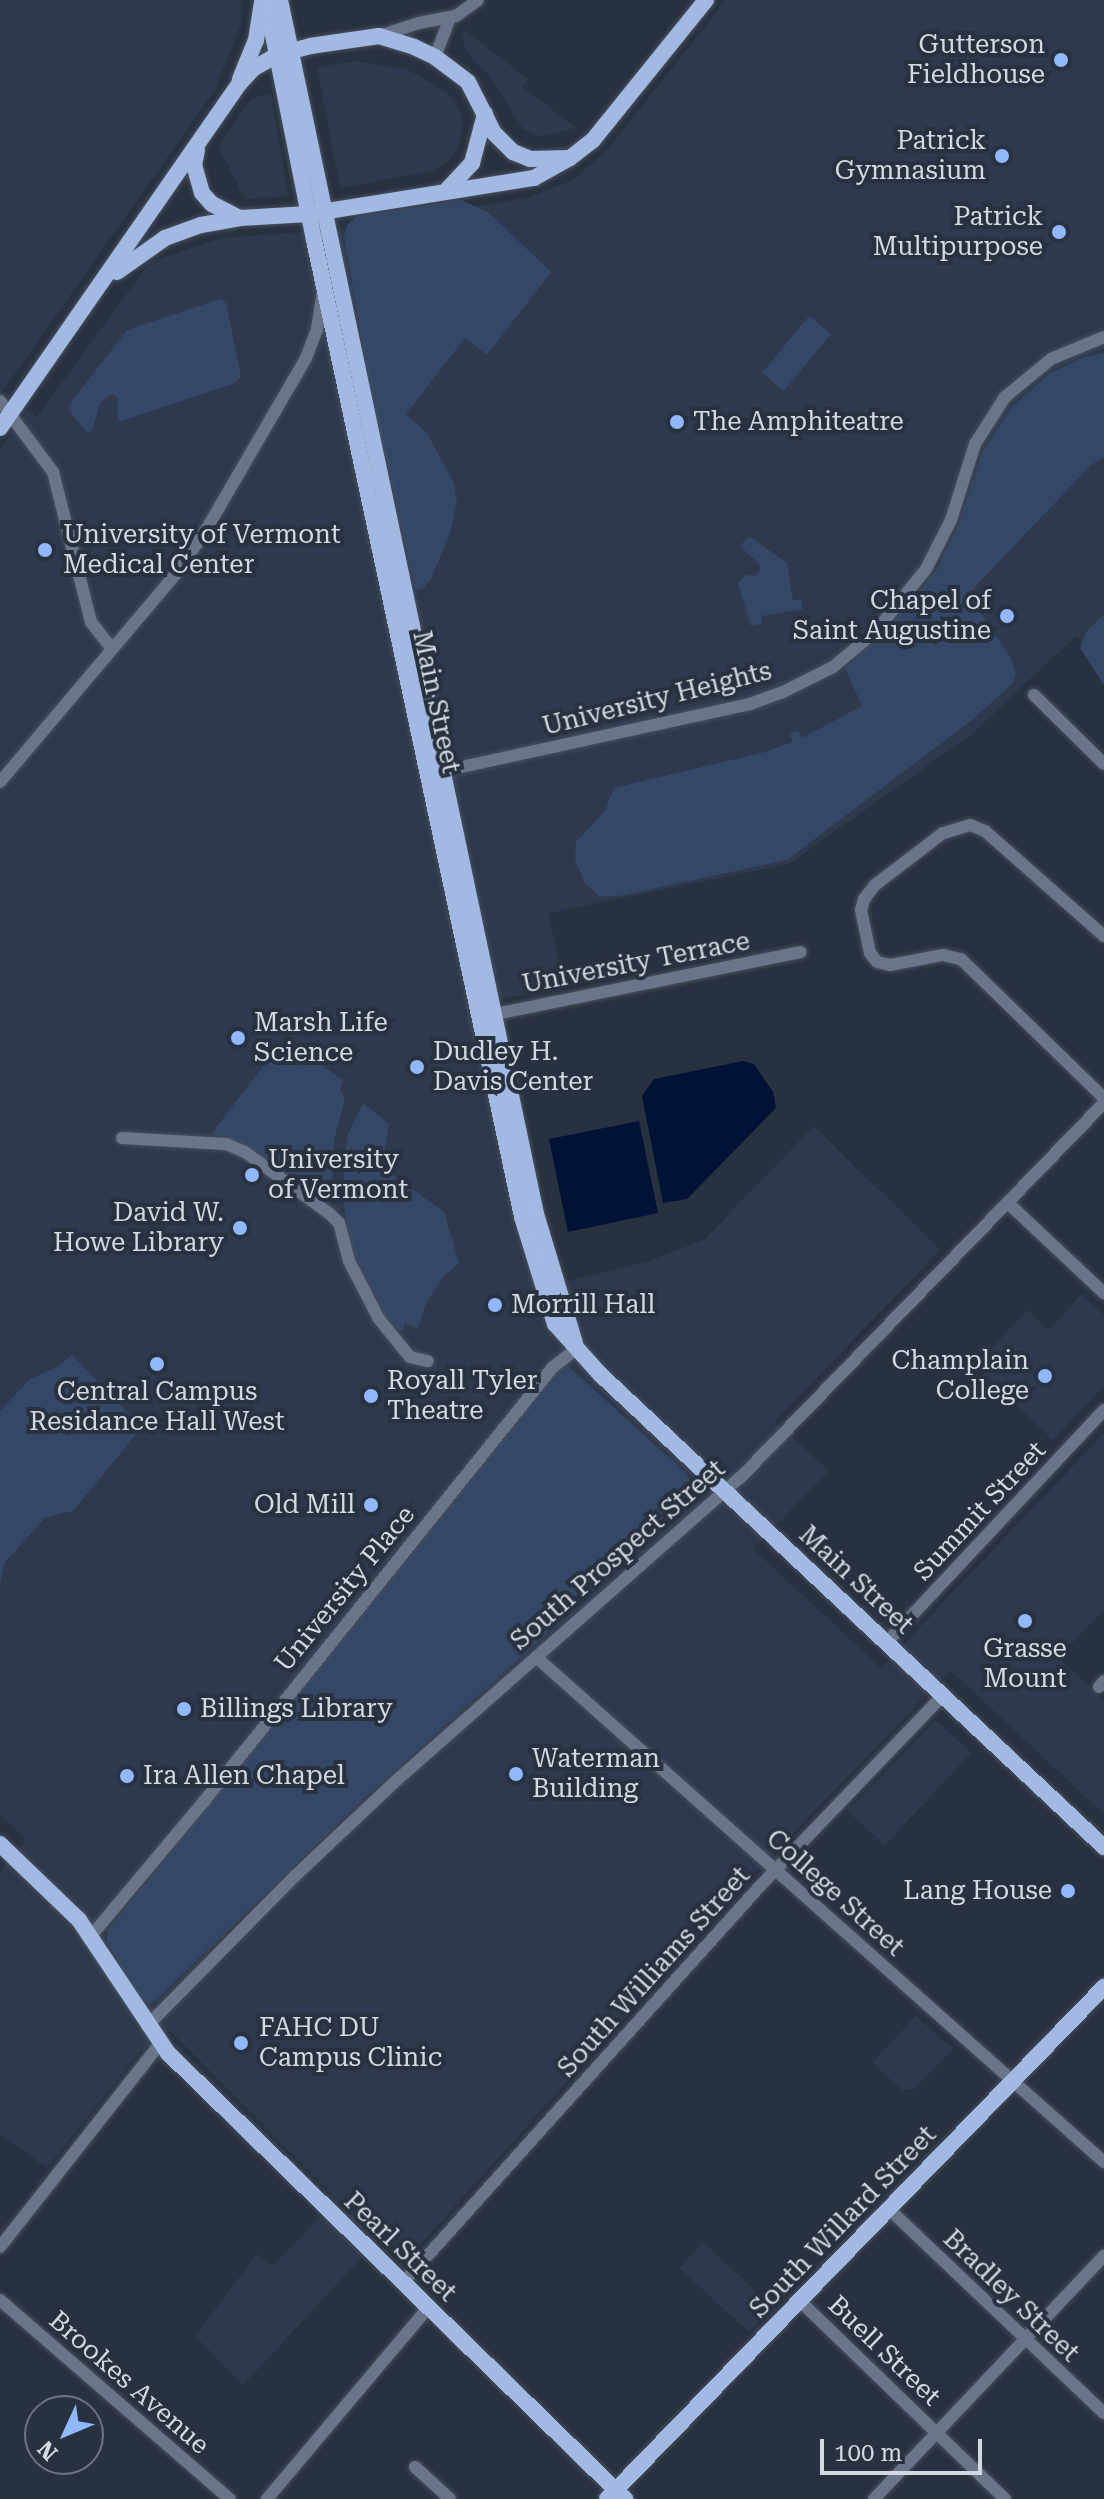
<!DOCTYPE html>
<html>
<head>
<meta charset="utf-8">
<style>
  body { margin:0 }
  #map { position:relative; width:1104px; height:2499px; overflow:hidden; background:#28313f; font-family:"Roboto Serif",serif }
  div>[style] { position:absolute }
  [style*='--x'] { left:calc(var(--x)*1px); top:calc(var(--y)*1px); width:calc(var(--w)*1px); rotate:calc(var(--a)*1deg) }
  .built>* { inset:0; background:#2e394d }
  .green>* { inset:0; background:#344767 }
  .water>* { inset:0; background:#021237 }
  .roads { filter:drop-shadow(0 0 2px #474f5c) drop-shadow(0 0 2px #474f5c) }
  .minor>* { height:12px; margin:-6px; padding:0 6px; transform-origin:6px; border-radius:6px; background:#6a7589 }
  .major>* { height:16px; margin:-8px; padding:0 8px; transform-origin:8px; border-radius:8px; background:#a2b9e3 }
  .dots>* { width:22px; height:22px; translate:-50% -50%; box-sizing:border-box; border:4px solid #28313f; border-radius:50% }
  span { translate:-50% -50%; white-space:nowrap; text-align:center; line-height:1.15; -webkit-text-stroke:8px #28313f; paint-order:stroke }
  .poi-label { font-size:26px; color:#d3d9e2 }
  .right { translate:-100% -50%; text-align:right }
  .left { translate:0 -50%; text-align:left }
  .street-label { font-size:26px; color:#d3d9e2 }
  .north { position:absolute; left:24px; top:2395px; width:80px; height:80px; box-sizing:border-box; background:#28313f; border:2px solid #6c7480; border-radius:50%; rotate:226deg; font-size:22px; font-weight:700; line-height:32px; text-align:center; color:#d3d9e2 }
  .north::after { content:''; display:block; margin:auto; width:28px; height:36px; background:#91b8fd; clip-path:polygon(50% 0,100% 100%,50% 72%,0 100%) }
  .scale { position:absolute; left:820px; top:2439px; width:162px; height:36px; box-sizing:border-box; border:4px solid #d3d9e2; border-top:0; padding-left:10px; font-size:24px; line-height:28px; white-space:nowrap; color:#d3d9e2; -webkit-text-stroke:6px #28313f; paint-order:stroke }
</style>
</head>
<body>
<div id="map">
  <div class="built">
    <i style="clip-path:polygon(0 0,241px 0,241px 24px,215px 90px,0 395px)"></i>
    <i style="clip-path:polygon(726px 0,1104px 0,1104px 663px,1076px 636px,972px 734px,789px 864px,549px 913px,563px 987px,468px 1006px,514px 1224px,535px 1289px,649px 1261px,705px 1239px,814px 1126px,940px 1250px,775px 1421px,829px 1471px,753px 1549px,881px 1668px,1104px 1433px,1104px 1609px,1058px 1658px,1104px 1700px,1104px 1814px,950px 1670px,758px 1870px,402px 2265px,377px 2241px,243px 2385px,195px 2336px,257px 2254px,272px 2266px,337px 2200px,170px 2031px,139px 2053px,47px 2168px,0 2134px,0 1873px,26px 1840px,0 1815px,0 449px,28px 410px,36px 418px,150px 262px,222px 238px,356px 228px,529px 197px,573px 180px,608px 149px)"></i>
    <i style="clip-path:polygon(462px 28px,528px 79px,523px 87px,576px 128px,540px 137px,523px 129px,487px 73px,465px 50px)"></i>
    <i style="clip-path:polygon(355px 61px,407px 69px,448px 93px,459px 108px,463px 124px,460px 142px,453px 157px,434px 171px,340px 188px,317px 67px)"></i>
    <i style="clip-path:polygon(271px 94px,289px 196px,245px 199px,218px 146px,252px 98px)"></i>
    <i style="clip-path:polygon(1082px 1294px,1104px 1315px,1104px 1386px,1053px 1440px,975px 1366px,1027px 1310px,1049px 1330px)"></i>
    <i style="clip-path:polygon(936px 1720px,971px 1753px,885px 1845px,847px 1811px)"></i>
    <i style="clip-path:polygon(916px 2016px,953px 2049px,914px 2089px,902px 2090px,872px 2063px)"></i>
    <i style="clip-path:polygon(703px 2242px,773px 2307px,749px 2332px,679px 2268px)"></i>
  </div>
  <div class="green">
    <i style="clip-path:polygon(461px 200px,488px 212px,551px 272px,487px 355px,465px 338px,406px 414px,427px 433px,454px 483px,457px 502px,451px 530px,431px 579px,424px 588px,416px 590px,373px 404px,344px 237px,347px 225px,357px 216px)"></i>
    <i style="clip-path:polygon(220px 299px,226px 303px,241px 376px,235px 383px,118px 422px,117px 397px,112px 394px,100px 403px,92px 431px,87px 433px,69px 410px,69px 405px,127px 330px)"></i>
    <i style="clip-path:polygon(809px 316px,831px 334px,784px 391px,762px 373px)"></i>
    <i style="clip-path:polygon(1104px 353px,1104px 457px,1090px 466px,971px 591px,975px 604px,1011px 658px,1016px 674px,1012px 684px,972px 720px,787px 860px,619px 896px,599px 896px,585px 883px,575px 860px,576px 842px,605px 811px,614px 788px,765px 752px,793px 742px,790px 734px,798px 731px,802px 738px,862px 706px,845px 668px,877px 640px,937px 569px,959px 524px,982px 453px,1012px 407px,1049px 374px,1084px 357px)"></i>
    <i style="clip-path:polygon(749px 536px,787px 563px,793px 601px,801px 599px,803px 609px,762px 616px,761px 624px,751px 626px,738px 584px,745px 575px,755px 576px,760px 571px,760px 565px,740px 546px)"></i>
    <i style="clip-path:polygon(1104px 614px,1104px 685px,1080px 648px,1086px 632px)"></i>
    <i style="clip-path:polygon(291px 1042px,343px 1081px,340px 1089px,345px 1099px,334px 1140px,331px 1201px,294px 1184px,239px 1143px,212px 1133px,273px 1053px)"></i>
    <i style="clip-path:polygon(363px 1103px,389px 1124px,382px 1167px,444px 1212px,457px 1256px,459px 1263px,443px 1277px,427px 1301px,417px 1330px,405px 1322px,402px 1332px,394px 1326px,392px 1329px,360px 1272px,349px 1238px,344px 1204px,344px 1156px,348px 1134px)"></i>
    <i style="clip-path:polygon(72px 1355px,142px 1427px,73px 1511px,46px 1517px,5px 1562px,0 1584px,0 1411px,30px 1379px,59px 1366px)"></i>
    <i style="clip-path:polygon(567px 1365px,687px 1474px,694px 1491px,687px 1507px,359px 1803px,157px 1999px,149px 2004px,142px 2002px,107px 1942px,107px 1931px,560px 1368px)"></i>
  </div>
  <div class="water">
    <i style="clip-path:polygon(743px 1061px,754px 1064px,773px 1092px,776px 1108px,687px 1199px,663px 1203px,642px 1096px,654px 1079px)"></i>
    <i style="clip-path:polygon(639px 1121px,658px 1213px,568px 1232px,549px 1139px)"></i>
  </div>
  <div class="roads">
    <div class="minor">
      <i style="--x:379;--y:36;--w:42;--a:-18"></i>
      <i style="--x:419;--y:23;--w:38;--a:-11"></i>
      <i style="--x:456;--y:16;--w:27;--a:-36"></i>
      <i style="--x:435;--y:57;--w:42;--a:-69"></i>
      <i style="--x:0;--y:401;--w:89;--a:53.3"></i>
      <i style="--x:53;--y:472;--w:155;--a:75.8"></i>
      <i style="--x:91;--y:622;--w:33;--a:52"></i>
      <i style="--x:1034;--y:695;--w:98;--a:44.6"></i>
      <i style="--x:434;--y:773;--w:323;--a:-12.3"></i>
      <i style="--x:750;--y:704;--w:33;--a:-20"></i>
      <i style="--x:781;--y:693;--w:58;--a:-26.6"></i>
      <i style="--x:833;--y:667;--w:56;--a:-39.9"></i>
      <i style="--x:876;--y:631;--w:80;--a:-51.1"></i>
      <i style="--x:926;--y:569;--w:55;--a:-63"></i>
      <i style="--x:951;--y:520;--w:80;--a:-72.5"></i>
      <i style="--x:975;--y:444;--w:56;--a:-57.4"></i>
      <i style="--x:1005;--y:397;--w:60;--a:-39.6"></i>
      <i style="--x:1051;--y:359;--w:57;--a:-22.5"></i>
      <i style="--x:0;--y:782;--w:277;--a:-49.8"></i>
      <i style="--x:179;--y:570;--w:48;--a:-56"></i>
      <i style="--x:206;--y:530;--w:199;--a:-59.8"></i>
      <i style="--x:306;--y:358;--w:31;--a:-69"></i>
      <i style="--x:317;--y:329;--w:37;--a:-81"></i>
      <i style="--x:1104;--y:936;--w:159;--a:-138.6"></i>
      <i style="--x:985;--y:831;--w:16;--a:-158"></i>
      <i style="--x:970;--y:825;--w:28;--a:163"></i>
      <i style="--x:943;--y:833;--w:86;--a:142.6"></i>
      <i style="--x:875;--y:885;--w:18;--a:128"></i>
      <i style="--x:864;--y:899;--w:11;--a:105"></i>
      <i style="--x:861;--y:910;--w:44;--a:78.2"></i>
      <i style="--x:870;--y:953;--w:11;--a:52"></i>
      <i style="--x:877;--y:962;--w:13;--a:13"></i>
      <i style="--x:890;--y:965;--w:54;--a:-10.7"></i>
      <i style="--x:943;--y:955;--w:18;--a:13"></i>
      <i style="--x:961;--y:959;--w:199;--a:44.2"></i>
      <i style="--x:486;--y:1016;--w:321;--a:-11.5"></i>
      <i style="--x:122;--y:1138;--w:104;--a:3.3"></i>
      <i style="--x:226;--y:1144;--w:21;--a:23"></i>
      <i style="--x:245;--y:1152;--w:105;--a:36.1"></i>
      <i style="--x:330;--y:1214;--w:13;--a:45"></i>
      <i style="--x:339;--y:1223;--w:39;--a:75"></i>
      <i style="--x:349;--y:1261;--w:65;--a:62.7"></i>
      <i style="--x:379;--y:1319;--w:49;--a:50.8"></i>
      <i style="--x:410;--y:1357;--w:18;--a:13"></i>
      <i style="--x:1008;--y:1203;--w:132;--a:43.2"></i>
      <i style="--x:887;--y:1642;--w:318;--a:-46.9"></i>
      <i style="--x:536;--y:1657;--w:760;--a:41.64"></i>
      <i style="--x:1099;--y:1687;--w:8;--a:-50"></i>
      <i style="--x:91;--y:1936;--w:177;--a:-50"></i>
      <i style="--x:205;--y:1800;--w:556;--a:-51.21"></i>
      <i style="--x:553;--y:1367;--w:31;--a:-38"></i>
      <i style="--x:147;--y:2026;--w:211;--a:-45.4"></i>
      <i style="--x:295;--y:1876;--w:141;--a:-43.3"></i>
      <i style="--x:398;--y:1779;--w:456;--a:-41.4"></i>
      <i style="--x:740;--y:1478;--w:523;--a:-45.85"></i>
      <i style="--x:890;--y:2210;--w:295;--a:43.5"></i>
      <i style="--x:0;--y:2247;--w:258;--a:-51.8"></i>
      <i style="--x:403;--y:2283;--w:535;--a:-48.03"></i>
      <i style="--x:761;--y:1885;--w:263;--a:-46.2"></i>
      <i style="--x:0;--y:2300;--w:304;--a:40.9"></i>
      <i style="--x:800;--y:2301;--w:285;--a:44"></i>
      <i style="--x:415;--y:2467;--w:47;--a:42.4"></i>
      <i style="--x:267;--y:2499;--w:250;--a:-49.9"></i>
      <i style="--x:874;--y:2499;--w:335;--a:-46.6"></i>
    </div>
    <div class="major">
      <i style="--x:266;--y:0;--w:245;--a:78.7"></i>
      <i style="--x:314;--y:240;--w:999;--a:77.98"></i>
      <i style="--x:522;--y:1217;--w:112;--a:72.9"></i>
      <i style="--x:555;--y:1324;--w:69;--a:48"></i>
      <i style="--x:601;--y:1375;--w:690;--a:43.18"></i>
      <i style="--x:280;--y:0;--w:1241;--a:78.09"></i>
      <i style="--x:536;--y:1214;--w:135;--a:73.2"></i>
      <i style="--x:240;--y:79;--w:42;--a:-67.7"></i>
      <i style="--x:256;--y:40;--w:38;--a:-81"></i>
      <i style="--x:197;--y:150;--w:15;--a:101"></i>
      <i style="--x:194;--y:165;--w:29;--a:74"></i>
      <i style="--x:202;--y:193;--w:15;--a:48"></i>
      <i style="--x:212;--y:204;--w:29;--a:27"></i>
      <i style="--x:445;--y:192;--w:40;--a:-47"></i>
      <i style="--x:472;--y:163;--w:51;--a:-75.1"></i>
      <i style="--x:117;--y:272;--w:59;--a:-35.3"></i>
      <i style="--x:165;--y:238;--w:38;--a:-20"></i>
      <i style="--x:201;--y:225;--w:40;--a:-10"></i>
      <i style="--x:240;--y:218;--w:69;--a:-3.3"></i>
      <i style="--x:309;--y:214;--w:228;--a:-9.1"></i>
      <i style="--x:534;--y:178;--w:41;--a:-29.1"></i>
      <i style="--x:570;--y:158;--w:29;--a:-38"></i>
      <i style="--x:593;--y:140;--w:180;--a:-51.1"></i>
      <i style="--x:0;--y:428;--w:419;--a:-55.2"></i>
      <i style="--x:239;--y:84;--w:22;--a:-47"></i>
      <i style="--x:254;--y:68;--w:29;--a:-29"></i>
      <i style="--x:279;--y:54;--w:32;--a:-14"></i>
      <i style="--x:310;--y:46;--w:70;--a:-8.2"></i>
      <i style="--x:379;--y:36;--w:37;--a:17"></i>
      <i style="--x:414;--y:47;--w:23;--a:25"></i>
      <i style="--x:435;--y:57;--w:41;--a:37.1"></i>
      <i style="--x:468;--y:82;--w:57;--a:63"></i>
      <i style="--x:494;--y:133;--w:27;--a:45"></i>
      <i style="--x:513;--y:152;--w:18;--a:22"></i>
      <i style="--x:530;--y:159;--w:40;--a:-1.4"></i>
      <i style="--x:0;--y:1844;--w:110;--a:43.9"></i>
      <i style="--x:79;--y:1920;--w:160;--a:56.2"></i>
      <i style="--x:168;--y:2053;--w:639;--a:44.3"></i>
      <i style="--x:607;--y:2499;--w:714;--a:-45.85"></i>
    </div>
  </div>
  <div class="dots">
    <i style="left:1061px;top:60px;background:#91b8fd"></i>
    <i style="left:1002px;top:156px;background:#91b8fd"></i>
    <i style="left:1059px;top:232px;background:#91b8fd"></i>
    <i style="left:677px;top:422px;background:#91b8fd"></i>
    <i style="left:45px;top:550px;background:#91b8fd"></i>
    <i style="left:1007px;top:616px;background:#91b8fd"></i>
    <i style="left:238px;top:1038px;background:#91b8fd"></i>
    <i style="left:417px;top:1067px;background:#91b8fd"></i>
    <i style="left:252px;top:1175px;background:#91b8fd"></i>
    <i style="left:240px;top:1228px;background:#91b8fd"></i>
    <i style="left:495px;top:1305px;background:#91b8fd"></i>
    <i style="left:157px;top:1364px;background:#91b8fd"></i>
    <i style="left:1045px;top:1376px;background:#91b8fd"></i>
    <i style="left:371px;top:1396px;background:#91b8fd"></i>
    <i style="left:371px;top:1505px;background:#91b8fd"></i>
    <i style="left:1025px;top:1621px;background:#91b8fd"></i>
    <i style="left:184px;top:1709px;background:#91b8fd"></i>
    <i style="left:516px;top:1774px;background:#91b8fd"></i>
    <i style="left:127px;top:1776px;background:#91b8fd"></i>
    <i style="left:1068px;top:1891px;background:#91b8fd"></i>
    <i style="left:241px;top:2043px;background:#91b8fd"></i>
  </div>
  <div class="poi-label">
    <span class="right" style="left:1045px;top:60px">Gutterson<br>Fieldhouse</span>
    <span class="right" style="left:986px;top:156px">Patrick<br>Gymnasium</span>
    <span class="right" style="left:1043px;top:232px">Patrick<br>Multipurpose</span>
    <span class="left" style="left:693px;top:422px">The Amphiteatre</span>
    <span class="left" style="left:63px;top:550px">University of Vermont<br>Medical Center</span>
    <span class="right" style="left:991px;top:616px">Chapel of<br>Saint Augustine</span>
    <span class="left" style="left:254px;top:1038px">Marsh Life<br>Science</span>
    <span class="left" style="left:433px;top:1067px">Dudley H.<br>Davis Center</span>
    <span class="left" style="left:268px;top:1175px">University<br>of Vermont</span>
    <span class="right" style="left:224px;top:1228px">David W.<br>Howe Library</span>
    <span class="left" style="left:511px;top:1305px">Morrill Hall</span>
    <span class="right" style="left:1029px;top:1376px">Champlain<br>College</span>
    <span class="left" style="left:387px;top:1396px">Royall Tyler<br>Theatre</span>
    <span style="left:157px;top:1407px">Central Campus<br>Residance Hall West</span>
    <span class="right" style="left:355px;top:1505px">Old Mill</span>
    <span style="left:1025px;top:1664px">Grasse<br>Mount</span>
    <span class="left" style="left:200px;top:1709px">Billings Library</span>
    <span class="left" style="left:532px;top:1774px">Waterman<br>Building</span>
    <span class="left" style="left:143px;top:1776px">Ira Allen Chapel</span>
    <span class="right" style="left:1052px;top:1891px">Lang House</span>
    <span class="left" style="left:259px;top:2043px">FAHC DU<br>Campus Clinic</span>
  </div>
  <div class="street-label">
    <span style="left:657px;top:699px;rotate:-14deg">University Heights</span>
    <span style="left:436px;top:702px;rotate:78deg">Main Street</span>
    <span style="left:636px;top:963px;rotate:-11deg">University Terrace</span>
    <span style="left:980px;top:1511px;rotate:-47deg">Summit Street</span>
    <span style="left:618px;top:1555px;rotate:-41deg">South Prospect Street</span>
    <span style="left:856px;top:1580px;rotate:43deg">Main Street</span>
    <span style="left:345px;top:1589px;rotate:-51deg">University Place</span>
    <span style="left:835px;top:1893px;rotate:42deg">College Street</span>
    <span style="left:654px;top:1972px;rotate:-48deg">South Williams Street</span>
    <span style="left:843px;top:2222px;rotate:-46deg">South Willard Street</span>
    <span style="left:400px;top:2247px;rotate:44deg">Pearl Street</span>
    <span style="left:1011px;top:2296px;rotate:44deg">Bradley Street</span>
    <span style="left:884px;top:2351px;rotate:44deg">Buell Street</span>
    <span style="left:129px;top:2383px;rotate:41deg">Brookes Avenue</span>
  </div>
  <div class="north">N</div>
  <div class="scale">100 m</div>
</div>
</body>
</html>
